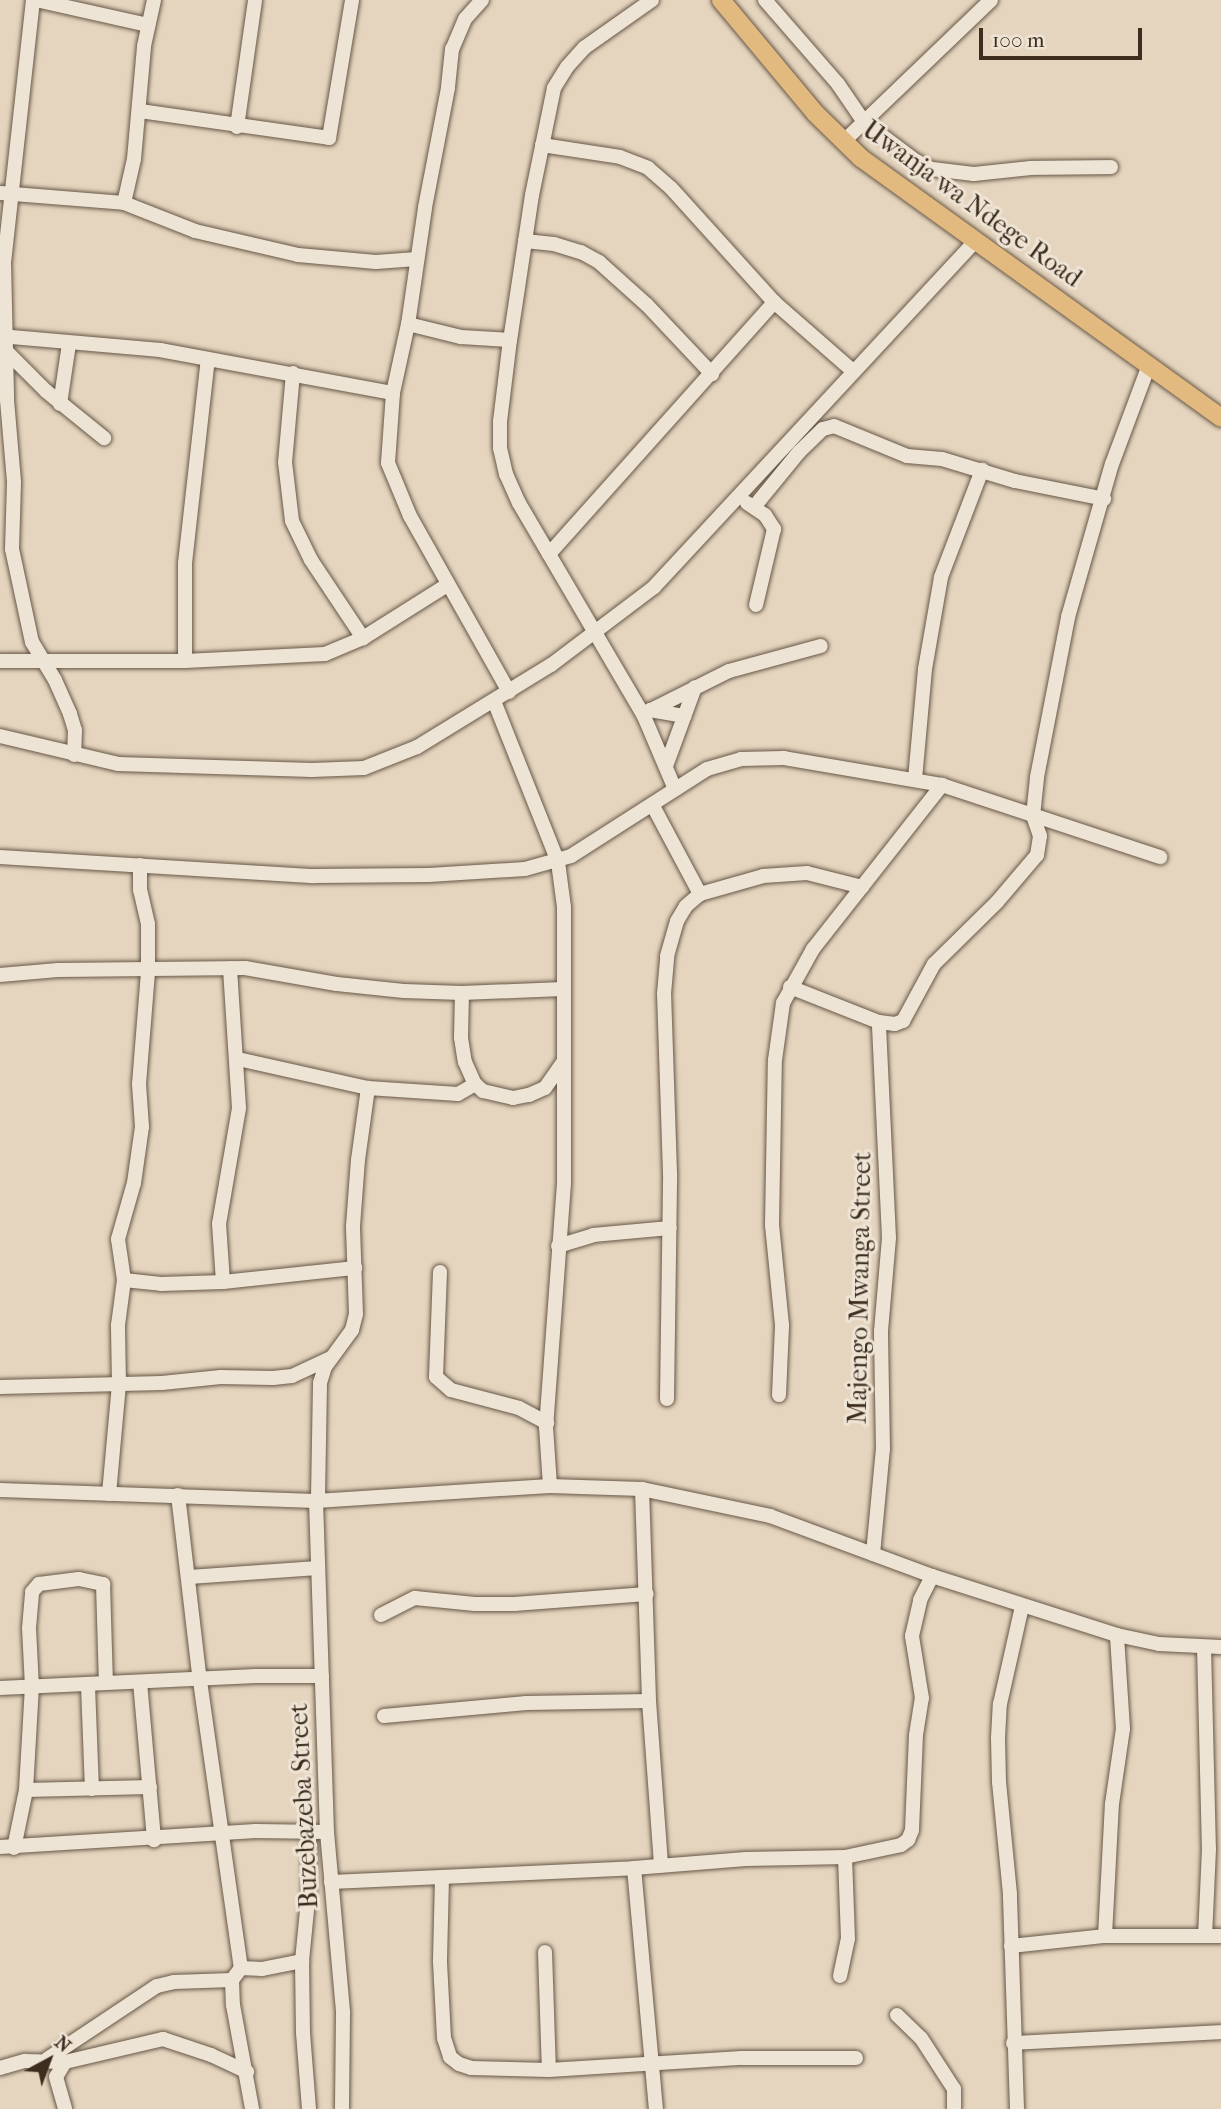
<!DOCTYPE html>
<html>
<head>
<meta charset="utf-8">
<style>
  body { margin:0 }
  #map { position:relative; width:1221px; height:2109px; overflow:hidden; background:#e5d5be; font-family:"IM FELL French Canon",serif }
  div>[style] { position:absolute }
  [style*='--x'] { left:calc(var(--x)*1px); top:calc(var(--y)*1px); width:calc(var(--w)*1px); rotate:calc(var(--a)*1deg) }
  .roads { filter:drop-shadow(0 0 2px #675747) drop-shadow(0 0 2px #675747) }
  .minor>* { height:14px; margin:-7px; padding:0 7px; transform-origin:7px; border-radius:7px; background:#eee4d5 }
  .major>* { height:18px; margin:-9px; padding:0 9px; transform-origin:9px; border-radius:9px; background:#e2ba7f }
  span { translate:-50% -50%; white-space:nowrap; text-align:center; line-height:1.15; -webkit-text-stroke:6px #eee4d5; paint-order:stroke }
  .street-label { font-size:26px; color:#3d2d1f }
  .north { position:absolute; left:14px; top:2025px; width:70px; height:70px; -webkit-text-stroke:5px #eee4d5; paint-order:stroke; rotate:41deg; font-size:19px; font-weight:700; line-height:28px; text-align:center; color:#3d2d1f }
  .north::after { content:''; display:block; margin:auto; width:24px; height:32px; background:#3d2d1f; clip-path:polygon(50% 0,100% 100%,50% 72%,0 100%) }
  .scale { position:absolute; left:979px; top:28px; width:163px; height:32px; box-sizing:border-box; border:4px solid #3d2d1f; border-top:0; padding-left:9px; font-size:21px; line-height:24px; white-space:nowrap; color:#3d2d1f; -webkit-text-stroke:5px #eee4d5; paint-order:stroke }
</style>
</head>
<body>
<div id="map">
  <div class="roads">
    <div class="minor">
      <i style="--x:33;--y:0;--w:265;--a:96.3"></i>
      <i style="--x:4;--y:263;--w:137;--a:88.7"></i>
      <i style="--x:7;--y:400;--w:82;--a:85.1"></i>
      <i style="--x:14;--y:482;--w:67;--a:91.7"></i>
      <i style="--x:12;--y:549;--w:95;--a:77.9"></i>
      <i style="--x:32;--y:642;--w:44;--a:58.8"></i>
      <i style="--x:55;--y:680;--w:37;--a:66"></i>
      <i style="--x:70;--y:714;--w:17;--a:73"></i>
      <i style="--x:75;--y:730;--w:25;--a:92"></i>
      <i style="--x:36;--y:0;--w:115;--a:12.6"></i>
      <i style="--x:482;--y:0;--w:25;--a:132"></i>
      <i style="--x:465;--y:19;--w:33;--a:113"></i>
      <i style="--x:452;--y:49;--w:39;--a:96"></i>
      <i style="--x:448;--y:88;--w:122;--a:100.9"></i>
      <i style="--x:425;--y:208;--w:117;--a:98.3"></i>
      <i style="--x:408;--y:324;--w:71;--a:102.3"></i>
      <i style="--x:393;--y:393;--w:70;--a:94.1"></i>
      <i style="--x:388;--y:463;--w:57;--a:67.5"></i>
      <i style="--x:410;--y:516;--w:202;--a:60.6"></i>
      <i style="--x:652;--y:0;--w:83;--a:144.8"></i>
      <i style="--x:584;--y:48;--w:25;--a:132"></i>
      <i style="--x:567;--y:67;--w:25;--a:122"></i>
      <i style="--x:554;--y:88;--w:109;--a:101.6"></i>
      <i style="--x:532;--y:195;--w:147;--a:98.6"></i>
      <i style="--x:510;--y:340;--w:82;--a:97"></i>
      <i style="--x:500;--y:421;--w:27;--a:90"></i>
      <i style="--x:500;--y:448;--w:27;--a:77"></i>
      <i style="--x:506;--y:474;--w:32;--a:66"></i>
      <i style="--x:519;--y:503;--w:245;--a:59.6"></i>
      <i style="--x:643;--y:714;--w:82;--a:66.9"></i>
      <i style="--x:765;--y:0;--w:111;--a:49"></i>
      <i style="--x:838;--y:84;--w:46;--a:55.6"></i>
      <i style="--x:864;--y:122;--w:65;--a:36.9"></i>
      <i style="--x:916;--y:161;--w:18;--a:27"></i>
      <i style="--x:932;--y:169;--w:42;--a:6.8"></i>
      <i style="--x:974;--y:174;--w:57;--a:-6"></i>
      <i style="--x:1031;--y:168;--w:80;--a:-0.7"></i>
      <i style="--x:140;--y:111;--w:191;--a:8.1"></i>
      <i style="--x:329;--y:138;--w:140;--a:-80.5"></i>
      <i style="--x:237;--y:127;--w:128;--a:-81.9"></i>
      <i style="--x:843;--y:142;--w:205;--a:-43.8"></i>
      <i style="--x:542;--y:145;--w:79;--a:8.7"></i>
      <i style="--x:620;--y:157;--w:30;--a:21"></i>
      <i style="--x:648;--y:168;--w:30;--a:41"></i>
      <i style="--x:671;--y:188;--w:154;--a:47.9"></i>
      <i style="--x:774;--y:302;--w:106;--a:41.2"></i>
      <i style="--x:1;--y:193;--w:123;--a:4.6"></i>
      <i style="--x:124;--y:203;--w:76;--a:21.5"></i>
      <i style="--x:195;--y:231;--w:106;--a:13.1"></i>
      <i style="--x:298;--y:255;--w:78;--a:5.1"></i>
      <i style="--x:376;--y:262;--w:41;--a:-4.2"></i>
      <i style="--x:124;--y:203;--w:45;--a:-77.2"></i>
      <i style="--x:134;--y:159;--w:113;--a:-84.9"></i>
      <i style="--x:144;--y:46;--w:47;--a:-77.7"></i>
      <i style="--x:525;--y:241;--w:29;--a:6"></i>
      <i style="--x:554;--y:244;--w:28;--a:17"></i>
      <i style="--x:581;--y:252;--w:21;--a:29"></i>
      <i style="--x:599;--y:262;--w:64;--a:41.9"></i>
      <i style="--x:647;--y:305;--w:95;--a:46.7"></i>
      <i style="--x:408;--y:324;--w:55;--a:13.8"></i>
      <i style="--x:461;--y:337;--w:49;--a:3.5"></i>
      <i style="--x:0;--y:336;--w:161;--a:5"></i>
      <i style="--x:160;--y:350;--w:237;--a:10.5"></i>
      <i style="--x:7;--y:352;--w:55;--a:45"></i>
      <i style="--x:46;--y:391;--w:75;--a:39"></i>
      <i style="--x:293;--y:373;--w:89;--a:95.1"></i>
      <i style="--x:285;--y:462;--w:59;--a:83.2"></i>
      <i style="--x:292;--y:521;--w:43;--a:64"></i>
      <i style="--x:311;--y:560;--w:94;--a:56.3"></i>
      <i style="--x:60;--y:404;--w:61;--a:-81.5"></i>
      <i style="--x:747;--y:503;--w:22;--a:34"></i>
      <i style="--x:765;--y:515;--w:17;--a:57"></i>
      <i style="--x:774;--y:529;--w:78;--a:103.3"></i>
      <i style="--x:754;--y:507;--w:71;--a:-50.7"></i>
      <i style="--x:799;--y:452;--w:33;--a:-44"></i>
      <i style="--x:823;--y:429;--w:11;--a:-15"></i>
      <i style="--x:834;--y:426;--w:79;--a:22.3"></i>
      <i style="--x:907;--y:456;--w:35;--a:5"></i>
      <i style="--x:942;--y:459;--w:76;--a:16.8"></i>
      <i style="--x:1015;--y:481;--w:91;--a:11.4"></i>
      <i style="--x:549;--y:554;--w:338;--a:-48.2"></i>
      <i style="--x:0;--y:661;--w:185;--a:0"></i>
      <i style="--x:185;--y:661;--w:140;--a:-2.9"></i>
      <i style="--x:325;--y:654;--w:41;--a:-22.8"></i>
      <i style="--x:363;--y:638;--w:99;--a:-32.2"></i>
      <i style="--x:185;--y:661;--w:98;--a:-90"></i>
      <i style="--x:185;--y:563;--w:205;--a:-83.6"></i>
      <i style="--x:494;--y:701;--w:173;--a:68.3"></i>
      <i style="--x:558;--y:862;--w:45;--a:82.4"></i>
      <i style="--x:564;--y:907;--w:276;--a:90"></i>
      <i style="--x:564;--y:1183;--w:245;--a:94.2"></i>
      <i style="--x:546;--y:1427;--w:59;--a:86.1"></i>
      <i style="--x:650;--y:710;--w:35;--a:10"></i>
      <i style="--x:643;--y:714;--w:96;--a:-26.6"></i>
      <i style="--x:729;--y:671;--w:95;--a:-15.2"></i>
      <i style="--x:0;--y:736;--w:121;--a:13.3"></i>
      <i style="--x:118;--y:764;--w:194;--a:1.8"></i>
      <i style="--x:312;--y:770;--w:52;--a:-2.2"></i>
      <i style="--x:364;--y:768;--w:57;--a:-21.6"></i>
      <i style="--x:417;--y:747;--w:157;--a:-31.5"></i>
      <i style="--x:551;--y:665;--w:129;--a:-37.1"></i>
      <i style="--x:654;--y:587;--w:471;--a:-47.1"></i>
      <i style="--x:666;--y:766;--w:84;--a:-69.8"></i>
      <i style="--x:915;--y:779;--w:110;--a:-84.8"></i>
      <i style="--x:925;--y:669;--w:93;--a:-80.1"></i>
      <i style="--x:941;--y:577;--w:115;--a:-69"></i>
      <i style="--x:653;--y:806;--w:100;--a:61.9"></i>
      <i style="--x:0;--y:857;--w:315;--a:3.5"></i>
      <i style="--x:314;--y:876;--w:115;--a:-0.5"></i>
      <i style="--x:429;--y:875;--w:96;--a:-3.6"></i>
      <i style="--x:525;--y:869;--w:48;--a:-15.8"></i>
      <i style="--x:571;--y:856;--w:161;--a:-32.6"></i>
      <i style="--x:707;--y:769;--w:35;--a:-16"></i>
      <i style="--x:741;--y:759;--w:43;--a:-1.3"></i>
      <i style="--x:784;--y:758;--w:160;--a:9.7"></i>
      <i style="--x:942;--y:785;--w:230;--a:18.3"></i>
      <i style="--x:0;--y:975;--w:58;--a:-4.9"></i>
      <i style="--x:58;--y:970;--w:187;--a:-0.6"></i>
      <i style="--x:245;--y:968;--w:93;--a:9.9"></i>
      <i style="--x:337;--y:984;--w:67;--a:6"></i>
      <i style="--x:404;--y:991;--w:58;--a:2"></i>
      <i style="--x:462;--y:993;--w:101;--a:-2.3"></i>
      <i style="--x:790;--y:987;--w:96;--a:21.5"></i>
      <i style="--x:879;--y:1022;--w:16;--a:7"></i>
      <i style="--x:895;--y:1024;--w:9;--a:-21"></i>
      <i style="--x:903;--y:1021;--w:65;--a:-61.5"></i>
      <i style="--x:934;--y:964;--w:88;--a:-44.5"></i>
      <i style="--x:997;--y:902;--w:62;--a:-49.6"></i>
      <i style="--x:1037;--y:855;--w:19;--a:-81"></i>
      <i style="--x:1040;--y:836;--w:21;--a:-109"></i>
      <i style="--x:1033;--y:816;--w:39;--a:-84"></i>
      <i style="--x:1037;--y:777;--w:163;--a:-79"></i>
      <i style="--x:1068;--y:617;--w:159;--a:-74"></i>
      <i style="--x:1112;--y:464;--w:106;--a:-69.5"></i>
      <i style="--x:462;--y:993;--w:45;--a:91.3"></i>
      <i style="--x:461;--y:1038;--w:24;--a:81"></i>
      <i style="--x:465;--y:1062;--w:24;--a:66"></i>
      <i style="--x:475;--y:1084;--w:11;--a:41"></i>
      <i style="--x:483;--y:1091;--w:31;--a:13"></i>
      <i style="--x:513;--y:1098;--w:16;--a:-11"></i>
      <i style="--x:529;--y:1095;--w:17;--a:-24"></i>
      <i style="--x:545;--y:1088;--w:33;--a:-55"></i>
      <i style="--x:238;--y:1059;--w:133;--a:12.6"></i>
      <i style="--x:368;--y:1088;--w:90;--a:3.8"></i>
      <i style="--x:458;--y:1094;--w:20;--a:-30"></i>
      <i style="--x:558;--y:1246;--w:37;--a:-17"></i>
      <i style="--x:593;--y:1235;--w:77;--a:-5.2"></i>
      <i style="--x:440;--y:1272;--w:105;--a:92.2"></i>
      <i style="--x:436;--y:1377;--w:20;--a:41"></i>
      <i style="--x:451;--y:1390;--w:70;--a:14.8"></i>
      <i style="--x:519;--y:1408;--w:32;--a:28"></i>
      <i style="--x:124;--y:1280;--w:37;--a:6"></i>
      <i style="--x:161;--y:1284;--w:62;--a:-1.8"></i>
      <i style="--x:223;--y:1282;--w:133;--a:-6.1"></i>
      <i style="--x:223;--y:1282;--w:58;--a:-93.9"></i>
      <i style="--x:219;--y:1224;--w:118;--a:-80.2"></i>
      <i style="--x:239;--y:1108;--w:140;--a:-93.7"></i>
      <i style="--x:0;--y:1387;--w:162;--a:-1.4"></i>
      <i style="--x:162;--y:1383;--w:59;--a:-5.8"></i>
      <i style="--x:221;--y:1377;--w:52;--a:1.1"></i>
      <i style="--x:273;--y:1378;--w:19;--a:-6"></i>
      <i style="--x:292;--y:1376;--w:43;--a:-24.8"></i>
      <i style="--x:779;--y:1395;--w:70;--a:-87.5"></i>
      <i style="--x:782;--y:1325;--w:100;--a:-95.7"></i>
      <i style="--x:772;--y:1225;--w:165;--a:-89"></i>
      <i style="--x:775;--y:1060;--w:58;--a:-82"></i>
      <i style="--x:783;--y:1003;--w:62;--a:-60.9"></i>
      <i style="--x:813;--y:949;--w:209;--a:-51.8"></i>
      <i style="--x:667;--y:1399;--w:226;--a:-89.2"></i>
      <i style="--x:670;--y:1173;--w:179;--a:-91.9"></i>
      <i style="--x:664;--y:994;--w:38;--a:-85"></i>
      <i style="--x:667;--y:956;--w:36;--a:-74"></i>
      <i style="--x:677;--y:921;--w:17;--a:-59"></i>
      <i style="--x:686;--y:906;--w:18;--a:-41"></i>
      <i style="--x:700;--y:894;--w:66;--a:-15.9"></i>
      <i style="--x:763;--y:876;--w:44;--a:-3.9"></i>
      <i style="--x:807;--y:873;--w:57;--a:14.3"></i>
      <i style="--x:642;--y:1489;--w:212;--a:88.1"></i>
      <i style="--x:649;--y:1701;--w:165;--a:85.8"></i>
      <i style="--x:0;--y:1490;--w:316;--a:2"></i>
      <i style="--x:316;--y:1501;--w:234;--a:-3.7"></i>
      <i style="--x:550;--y:1486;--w:92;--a:1.9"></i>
      <i style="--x:642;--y:1489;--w:131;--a:11.9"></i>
      <i style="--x:770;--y:1516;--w:173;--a:20.3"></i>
      <i style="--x:932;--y:1576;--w:194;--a:17.7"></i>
      <i style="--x:1117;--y:1635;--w:43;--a:12.1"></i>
      <i style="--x:1159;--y:1644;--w:62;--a:2.8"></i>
      <i style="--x:109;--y:1494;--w:109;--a:-84.8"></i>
      <i style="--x:119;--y:1385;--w:60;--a:-91"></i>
      <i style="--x:118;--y:1325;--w:45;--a:-82.4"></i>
      <i style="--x:124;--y:1280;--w:41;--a:-98.3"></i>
      <i style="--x:118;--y:1239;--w:58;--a:-74.1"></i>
      <i style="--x:134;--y:1183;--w:57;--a:-81.9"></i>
      <i style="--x:142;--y:1127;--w:43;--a:-94"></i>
      <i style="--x:139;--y:1084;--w:113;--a:-85.4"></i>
      <i style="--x:148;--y:971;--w:47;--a:-90"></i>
      <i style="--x:148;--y:924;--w:35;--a:-103"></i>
      <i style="--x:140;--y:890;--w:25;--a:-90"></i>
      <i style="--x:178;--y:1495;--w:187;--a:83.3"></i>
      <i style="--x:200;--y:1681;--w:290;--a:81.9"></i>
      <i style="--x:241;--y:1968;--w:15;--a:127"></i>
      <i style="--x:232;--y:1980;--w:25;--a:88"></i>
      <i style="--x:233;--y:2005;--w:106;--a:79.6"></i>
      <i style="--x:318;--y:1498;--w:115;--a:-89"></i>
      <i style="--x:320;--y:1383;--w:17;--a:-73"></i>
      <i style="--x:325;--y:1367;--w:46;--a:-53.9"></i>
      <i style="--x:352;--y:1330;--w:16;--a:-76"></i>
      <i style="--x:356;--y:1314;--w:88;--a:-92"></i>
      <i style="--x:353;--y:1226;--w:66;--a:-85.7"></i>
      <i style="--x:358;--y:1160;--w:73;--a:-82.1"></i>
      <i style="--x:316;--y:1501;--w:331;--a:88.1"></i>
      <i style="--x:327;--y:1832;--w:182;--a:84.9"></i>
      <i style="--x:343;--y:2013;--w:96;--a:90.6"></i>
      <i style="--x:873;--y:1554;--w:105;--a:-84.6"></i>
      <i style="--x:883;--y:1449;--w:118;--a:-91"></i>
      <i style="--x:881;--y:1331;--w:93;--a:-85.1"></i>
      <i style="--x:889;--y:1238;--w:216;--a:-92.7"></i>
      <i style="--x:189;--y:1577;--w:129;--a:-4"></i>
      <i style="--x:381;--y:1615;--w:38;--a:-27"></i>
      <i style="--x:415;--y:1598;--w:60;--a:5.7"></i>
      <i style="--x:475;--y:1604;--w:39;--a:0"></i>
      <i style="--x:514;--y:1604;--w:133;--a:-4.3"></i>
      <i style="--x:1204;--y:1647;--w:202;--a:88.6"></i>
      <i style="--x:1209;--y:1849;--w:87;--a:92.6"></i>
      <i style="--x:140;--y:1682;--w:159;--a:84.9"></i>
      <i style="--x:88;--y:1686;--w:103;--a:87.8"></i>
      <i style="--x:0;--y:1688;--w:256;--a:-2.7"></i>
      <i style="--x:256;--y:1676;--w:66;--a:0"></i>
      <i style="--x:384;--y:1716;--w:143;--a:-5.2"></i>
      <i style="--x:526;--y:1703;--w:123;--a:-0.9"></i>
      <i style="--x:26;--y:1790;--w:124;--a:-1.4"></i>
      <i style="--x:0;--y:1847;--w:256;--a:-3.6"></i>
      <i style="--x:255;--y:1831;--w:72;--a:0.8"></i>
      <i style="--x:14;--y:1848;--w:59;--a:-78.3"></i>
      <i style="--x:26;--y:1790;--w:103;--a:-86.7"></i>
      <i style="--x:32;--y:1687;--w:59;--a:-92.9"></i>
      <i style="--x:29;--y:1628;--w:36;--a:-85"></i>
      <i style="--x:32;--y:1592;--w:11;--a:-49"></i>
      <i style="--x:39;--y:1584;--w:40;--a:-7.1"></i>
      <i style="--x:79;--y:1579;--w:25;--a:12"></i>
      <i style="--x:103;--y:1584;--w:99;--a:88.3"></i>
      <i style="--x:634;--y:1868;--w:242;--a:84.8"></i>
      <i style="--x:442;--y:1878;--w:84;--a:91.4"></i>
      <i style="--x:440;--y:1962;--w:76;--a:87"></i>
      <i style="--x:444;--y:2038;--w:20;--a:72"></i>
      <i style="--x:450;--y:2057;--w:11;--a:38"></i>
      <i style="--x:459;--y:2064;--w:13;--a:18"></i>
      <i style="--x:471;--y:2068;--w:78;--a:1.5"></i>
      <i style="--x:549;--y:2070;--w:193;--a:-3.6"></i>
      <i style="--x:742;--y:2058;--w:114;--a:0"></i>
      <i style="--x:331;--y:1882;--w:303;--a:-2.6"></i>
      <i style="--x:634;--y:1868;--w:112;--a:-4.6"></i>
      <i style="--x:746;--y:1859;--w:99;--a:-1.2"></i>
      <i style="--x:845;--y:1857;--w:57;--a:-12.1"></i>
      <i style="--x:901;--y:1845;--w:9;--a:-36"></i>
      <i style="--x:908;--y:1840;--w:11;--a:-68"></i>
      <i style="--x:912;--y:1830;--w:95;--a:-87.6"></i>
      <i style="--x:916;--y:1735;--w:37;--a:-81"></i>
      <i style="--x:922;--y:1698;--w:63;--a:-99.2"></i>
      <i style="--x:912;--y:1636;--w:37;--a:-77"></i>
      <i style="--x:920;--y:1600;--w:27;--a:-63"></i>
      <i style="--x:1105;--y:1936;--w:132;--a:-87"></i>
      <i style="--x:1112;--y:1804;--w:76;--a:-81.7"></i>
      <i style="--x:1123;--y:1729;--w:94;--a:-93.7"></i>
      <i style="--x:1011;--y:1946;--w:95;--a:-6.1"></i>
      <i style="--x:1105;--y:1936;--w:116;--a:0"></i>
      <i style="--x:545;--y:1952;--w:118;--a:88.1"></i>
      <i style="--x:241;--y:1968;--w:21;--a:3"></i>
      <i style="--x:262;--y:1969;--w:41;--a:-11.3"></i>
      <i style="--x:840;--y:1976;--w:38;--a:-78"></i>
      <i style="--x:848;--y:1939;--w:82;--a:-92.1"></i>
      <i style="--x:897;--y:2015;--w:33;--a:44"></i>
      <i style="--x:921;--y:2038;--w:61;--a:57.1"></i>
      <i style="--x:954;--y:2089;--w:20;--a:90"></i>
      <i style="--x:1013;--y:2043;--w:208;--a:-3"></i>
      <i style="--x:47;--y:2059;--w:132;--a:-33.6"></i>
      <i style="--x:157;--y:1986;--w:17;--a:-13"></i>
      <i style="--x:174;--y:1982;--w:58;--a:-2"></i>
      <i style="--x:65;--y:2062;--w:17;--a:121"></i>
      <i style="--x:56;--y:2077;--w:33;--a:74"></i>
      <i style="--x:0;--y:2068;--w:26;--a:-16"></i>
      <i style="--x:25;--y:2061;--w:40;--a:1.4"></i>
      <i style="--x:65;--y:2062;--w:101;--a:-13.2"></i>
      <i style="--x:163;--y:2039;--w:51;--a:18.4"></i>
      <i style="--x:211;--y:2055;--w:40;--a:25"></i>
      <i style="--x:309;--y:2109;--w:76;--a:-94.5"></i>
      <i style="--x:303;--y:2033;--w:72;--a:-90.8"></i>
      <i style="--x:302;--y:1961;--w:72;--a:-84.4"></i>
      <i style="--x:309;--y:1889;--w:59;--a:-90"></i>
      <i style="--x:1017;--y:2109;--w:215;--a:-91.9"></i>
      <i style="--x:1010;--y:1894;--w:113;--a:-95.6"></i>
      <i style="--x:999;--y:1782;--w:44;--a:-91.3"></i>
      <i style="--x:998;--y:1738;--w:34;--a:-87"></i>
      <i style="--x:1000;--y:1704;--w:100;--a:-77.3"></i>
    </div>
    <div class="major">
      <i style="--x:721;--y:0;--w:147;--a:50.2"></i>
      <i style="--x:815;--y:113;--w:64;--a:44.4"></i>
      <i style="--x:861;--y:158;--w:444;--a:35.8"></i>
    </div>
  </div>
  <div class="street-label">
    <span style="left:972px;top:204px;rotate:36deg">Uwanja wa Ndege Road</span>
    <span style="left:860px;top:1288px;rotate:-89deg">Majengo Mwanga Street</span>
    <span style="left:304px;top:1806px;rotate:-93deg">Buzebazeba Street</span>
  </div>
  <div class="north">N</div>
  <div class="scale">100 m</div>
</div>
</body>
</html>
